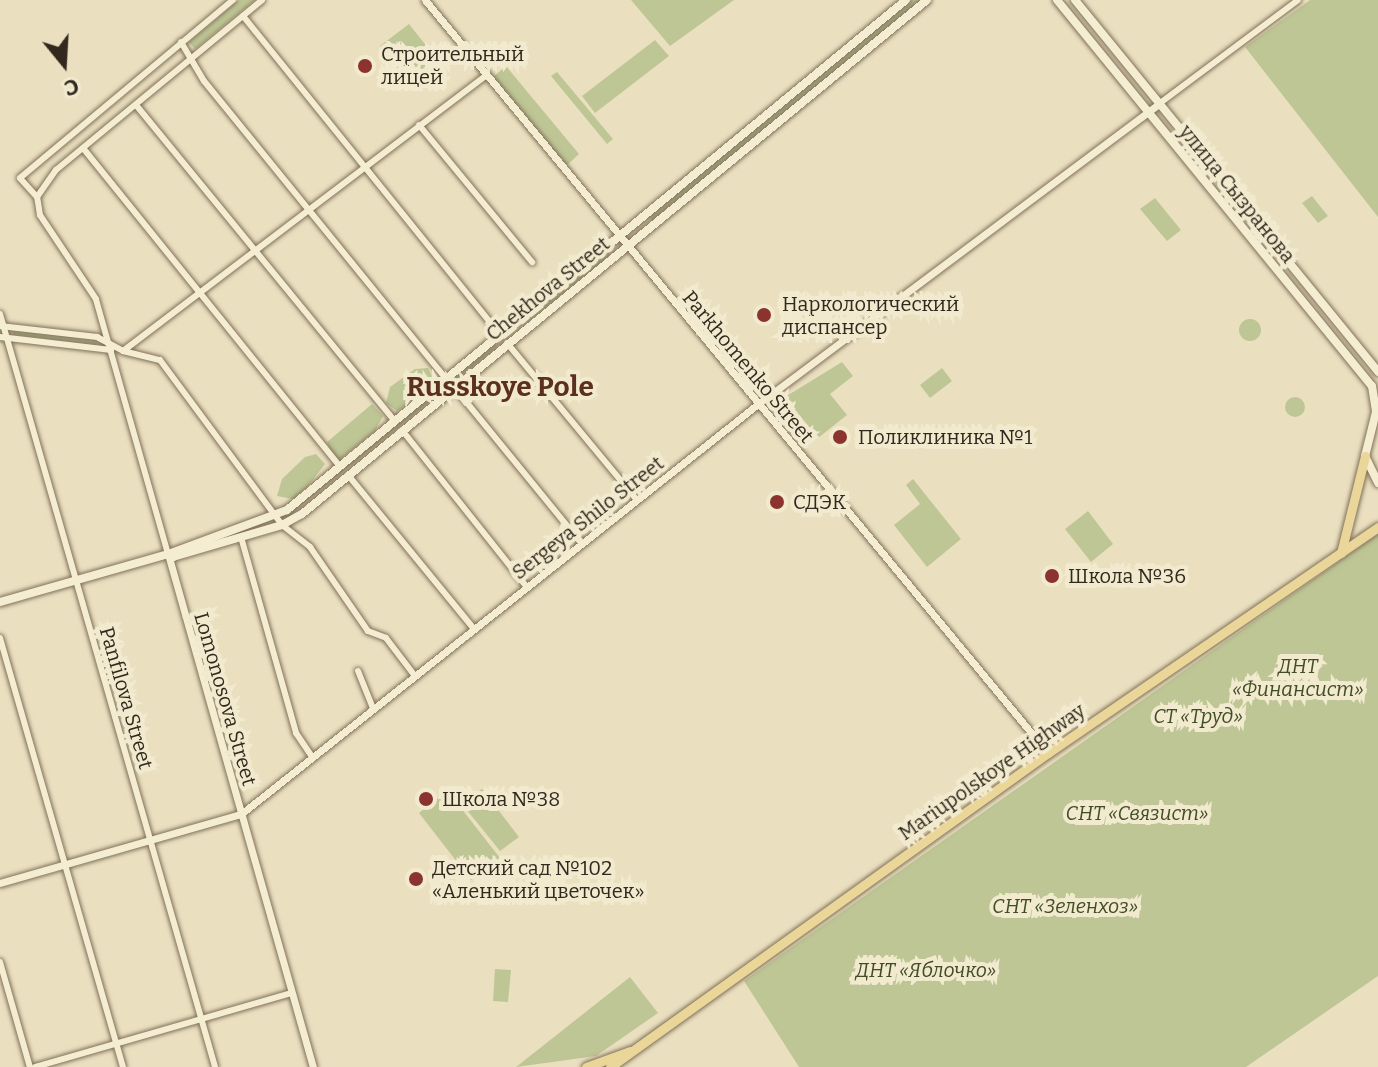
<!DOCTYPE html>
<html>
<head>
<meta charset="utf-8">
<style>
  body { margin:0 }
  #map { position:relative; width:1378px; height:1067px; overflow:hidden; background:#eae0c0; font-family:Bitter,serif }
  div>[style] { position:absolute }
  [style*='--x'] { left:calc(var(--x)*1px); top:calc(var(--y)*1px); width:calc(var(--w)*1px); rotate:calc(var(--a)*1deg) }
  .green>* { inset:0; background:#bec695 }
  .round { border-radius:50% }
  .roads { filter:drop-shadow(0 0 2px #817159) drop-shadow(0 0 2px #817159) }
  .minor>* { height:6px; margin:-3px; padding:0 3px; transform-origin:3px; border-radius:3px; background:#f5edd2 }
  .tertiary>* { height:7px; margin:-3.5px; padding:0 3.5px; transform-origin:3.5px; border-radius:3.5px; background:#f5edd2 }
  .secondary>* { height:8px; margin:-4px; padding:0 4px; transform-origin:4px; border-radius:4px; background:#f5edd2 }
  .primary>* { height:9px; margin:-4.5px; padding:0 4.5px; transform-origin:4.5px; border-radius:4.5px; background:#ebd699 }
  .dots>* { width:22px; height:22px; translate:-50% -50%; box-sizing:border-box; border:4px solid #f2eacf; border-radius:50% }
  span { translate:-50% -50%; white-space:nowrap; text-align:center; line-height:1.15; -webkit-text-stroke:8px #f2eacf; paint-order:stroke }
  .poi-label { font-size:20px; color:#32281d }
  .left { translate:0 -50%; text-align:left }
  .street-label { font-size:20px; color:#32281d }
  .park-label { font-size:20px; color:#404d25; font-style:italic }
  .district-label { font-size:28px; color:#5b301f; font-weight:700 }
  .north { position:absolute; left:24px; top:24px; width:80px; height:80px; -webkit-text-stroke:6px #f2eacf; paint-order:stroke; rotate:162deg; font-size:22px; font-weight:700; line-height:32px; text-align:center; color:#32281d }
  .north::after { content:''; display:block; margin:auto; width:28px; height:36px; background:#32281d; clip-path:polygon(50% 0,100% 100%,50% 72%,0 100%) }
</style>
</head>
<body>
<div id="map">
  <div class="green">
    <i style="clip-path:polygon(239px 0,255px 0,195px 49px,189px 42px)"></i>
    <i style="clip-path:polygon(631px 0,734px 0,670px 46px)"></i>
    <i style="clip-path:polygon(911px 0,922px 0,652px 221px,648px 215px)"></i>
    <i style="clip-path:polygon(1310px 0,1378px 0,1378px 217px,1245px 47px)"></i>
    <i style="clip-path:polygon(409px 24px,436px 58px,407px 81px,380px 46px)"></i>
    <i style="clip-path:polygon(655px 40px,669px 56px,595px 113px,582px 96px)"></i>
    <i style="clip-path:polygon(506px 66px,579px 154px,565px 167px,492px 78px)"></i>
    <i style="clip-path:polygon(557px 72px,613px 139px,607px 144px,551px 76px)"></i>
    <i style="clip-path:polygon(1312px 196px,1328px 216px,1318px 223px,1302px 203px)"></i>
    <i style="clip-path:polygon(1155px 198px,1181px 230px,1167px 241px,1140px 209px)"></i>
    <i style="clip-path:polygon(607px 250px,610px 255px,527px 322px,523px 318px)"></i>
    <i class="round" style="left:1239px;top:319px;width:22px;height:22px"></i>
    <i style="clip-path:polygon(13px 330px,97px 340px,96px 345px,13px 335px)"></i>
    <i style="clip-path:polygon(494px 343px,497px 347px,284px 519px,283px 517px)"></i>
    <i style="clip-path:polygon(842px 362px,853px 376px,830px 394px,847px 415px,818px 438px,785px 397px)"></i>
    <i style="clip-path:polygon(428px 368px,434px 380px,417px 397px,397px 411px,386px 403px,390px 387px,415px 369px)"></i>
    <i style="clip-path:polygon(942px 368px,952px 381px,930px 398px,920px 385px)"></i>
    <i class="round" style="left:1285px;top:397px;width:20px;height:20px"></i>
    <i style="clip-path:polygon(372px 404px,383px 416px,375px 431px,340px 459px,332px 457px,327px 442px)"></i>
    <i style="clip-path:polygon(316px 454px,325px 464px,308px 486px,293px 499px,277px 496px,282px 479px,305px 457px)"></i>
    <i style="clip-path:polygon(913px 479px,961px 539px,927px 567px,894px 525px,920px 504px,906px 485px)"></i>
    <i style="clip-path:polygon(1088px 511px,1113px 544px,1091px 562px,1065px 529px)"></i>
    <i style="clip-path:polygon(1378px 534px,1378px 976px,1246px 1067px,799px 1067px,744px 981px)"></i>
    <i style="clip-path:polygon(482px 789px,519px 837px,500px 851px,462px 804px)"></i>
    <i style="clip-path:polygon(447px 790px,500px 858px,471px 880px,419px 813px)"></i>
    <i style="clip-path:polygon(495px 969px,511px 970px,508px 1002px,493px 1001px)"></i>
    <i style="clip-path:polygon(630px 977px,658px 1013px,596px 1056px,516px 1067px)"></i>
  </div>
  <div class="roads">
    <div class="minor">
      <i style="--x:243;--y:16;--w:407;--a:51.1"></i>
      <i style="--x:181;--y:42;--w:45;--a:59.5"></i>
      <i style="--x:204;--y:81;--w:382;--a:50.9"></i>
      <i style="--x:1160;--y:103;--w:172;--a:-36.7"></i>
      <i style="--x:136;--y:105;--w:407;--a:50.7"></i>
      <i style="--x:419;--y:125;--w:178;--a:50.5"></i>
      <i style="--x:83;--y:148;--w:409;--a:51.1"></i>
      <i style="--x:37;--y:197;--w:33;--a:-55"></i>
      <i style="--x:56;--y:170;--w:267;--a:-39.5"></i>
      <i style="--x:0;--y:314;--w:783;--a:74.06"></i>
      <i style="--x:0;--y:326;--w:98;--a:6.5"></i>
      <i style="--x:97;--y:337;--w:30;--a:28"></i>
      <i style="--x:123;--y:351;--w:456;--a:-37.2"></i>
      <i style="--x:0;--y:337;--w:112;--a:6.7"></i>
      <i style="--x:507;--y:343;--w:204;--a:50.4"></i>
      <i style="--x:123;--y:351;--w:38;--a:14"></i>
      <i style="--x:160;--y:360;--w:205;--a:53.5"></i>
      <i style="--x:282;--y:525;--w:36;--a:38"></i>
      <i style="--x:310;--y:547;--w:102;--a:55.4"></i>
      <i style="--x:368;--y:631;--w:19;--a:21"></i>
      <i style="--x:386;--y:638;--w:48;--a:52.7"></i>
      <i style="--x:454;--y:387;--w:203;--a:50.8"></i>
      <i style="--x:402;--y:430;--w:201;--a:51.5"></i>
      <i style="--x:348;--y:475;--w:199;--a:50.7"></i>
      <i style="--x:241;--y:537;--w:204;--a:74.3"></i>
      <i style="--x:296;--y:733;--w:29;--a:56"></i>
      <i style="--x:168;--y:554;--w:265;--a:-105.8"></i>
      <i style="--x:96;--y:299;--w:101;--a:-123.7"></i>
      <i style="--x:40;--y:215;--w:18;--a:-99"></i>
      <i style="--x:37;--y:197;--w:25;--a:-132"></i>
      <i style="--x:20;--y:178;--w:278;--a:-39.9"></i>
      <i style="--x:0;--y:638;--w:446;--a:74"></i>
      <i style="--x:358;--y:671;--w:40;--a:68"></i>
      <i style="--x:0;--y:962;--w:109;--a:74.1"></i>
      <i style="--x:35;--y:1067;--w:267;--a:-16.1"></i>
    </div>
    <div class="tertiary">
      <i style="--x:425;--y:0;--w:977;--a:50.4"></i>
      <i style="--x:168;--y:554;--w:533;--a:74.22"></i>
      <i style="--x:0;--y:883;--w:251;--a:-16"></i>
      <i style="--x:241;--y:814;--w:660;--a:-38.42"></i>
      <i style="--x:758;--y:404;--w:502;--a:-36.82"></i>
    </div>
    <div class="secondary">
      <i style="--x:1057;--y:0;--w:498;--a:50.8"></i>
      <i style="--x:1372;--y:386;--w:26;--a:81"></i>
      <i style="--x:1376;--y:412;--w:45;--a:104"></i>
      <i style="--x:1365;--y:456;--w:30;--a:64"></i>
      <i style="--x:1075;--y:0;--w:480;--a:50.8"></i>
      <i style="--x:168;--y:554;--w:6;--a:31"></i>
      <i style="--x:173;--y:557;--w:114;--a:-16.4"></i>
      <i style="--x:282;--y:525;--w:23;--a:-29"></i>
      <i style="--x:302;--y:514;--w:809;--a:-39.43"></i>
      <i style="--x:0;--y:602;--w:175;--a:-15.9"></i>
      <i style="--x:168;--y:554;--w:127;--a:-20.3"></i>
      <i style="--x:287;--y:510;--w:802;--a:-39.49"></i>
    </div>
    <div class="primary">
      <i style="--x:1341;--y:553;--w:100;--a:-76.1"></i>
      <i style="--x:586;--y:1067;--w:47;--a:-20"></i>
      <i style="--x:610;--y:1067;--w:539;--a:-35.64"></i>
      <i style="--x:1048;--y:753;--w:400;--a:-34.4"></i>
    </div>
  </div>
  <div class="dots">
    <i style="left:365px;top:66px;background:#8b332e"></i>
    <i style="left:764px;top:315px;background:#8b332e"></i>
    <i style="left:840px;top:437px;background:#8b332e"></i>
    <i style="left:777px;top:502px;background:#8b332e"></i>
    <i style="left:1052px;top:576px;background:#8b332e"></i>
    <i style="left:426px;top:799px;background:#8b332e"></i>
    <i style="left:416px;top:879px;background:#8b332e"></i>
  </div>
  <div class="poi-label">
    <span class="left" style="left:381px;top:66px">Строительный<br>лицей</span>
    <span class="left" style="left:782px;top:316px">Наркологический<br>диспансер</span>
    <span class="left" style="left:858px;top:437px">Поликлиника №1</span>
    <span class="left" style="left:793px;top:502px">СДЭК</span>
    <span class="left" style="left:1068px;top:576px">Школа №36</span>
    <span class="left" style="left:442px;top:799px">Школа №38</span>
    <span class="left" style="left:432px;top:880px">Детский сад №102<br>«Аленький цветочек»</span>
  </div>
  <div class="street-label">
    <span style="left:1237px;top:194px;rotate:51deg">улица Сызранова</span>
    <span style="left:548px;top:289px;rotate:-39deg">Chekhova Street</span>
    <span style="left:748px;top:367px;rotate:50deg">Parkhomenko Street</span>
    <span style="left:588px;top:518px;rotate:-38deg">Sergeya Shilo Street</span>
    <span style="left:126px;top:698px;rotate:74deg">Panfilova Street</span>
    <span style="left:225px;top:699px;rotate:74deg">Lomonosova Street</span>
    <span style="left:992px;top:772px;rotate:-35deg">Mariupolskoye Highway</span>
  </div>
  <div class="park-label">
    <span style="left:1298px;top:678px">ДНТ<br>«Финансист»</span>
    <span style="left:1198px;top:716px">СТ «Труд»</span>
    <span style="left:1137px;top:813px">СНТ «Связист»</span>
    <span style="left:1065px;top:906px">СНТ «Зеленхоз»</span>
    <span style="left:926px;top:970px">ДНТ «Яблочко»</span>
  </div>
  <div class="district-label">
    <span style="left:500px;top:387px">Russkoye Pole</span>
  </div>
  <div class="north">С</div>
</div>
</body>
</html>
